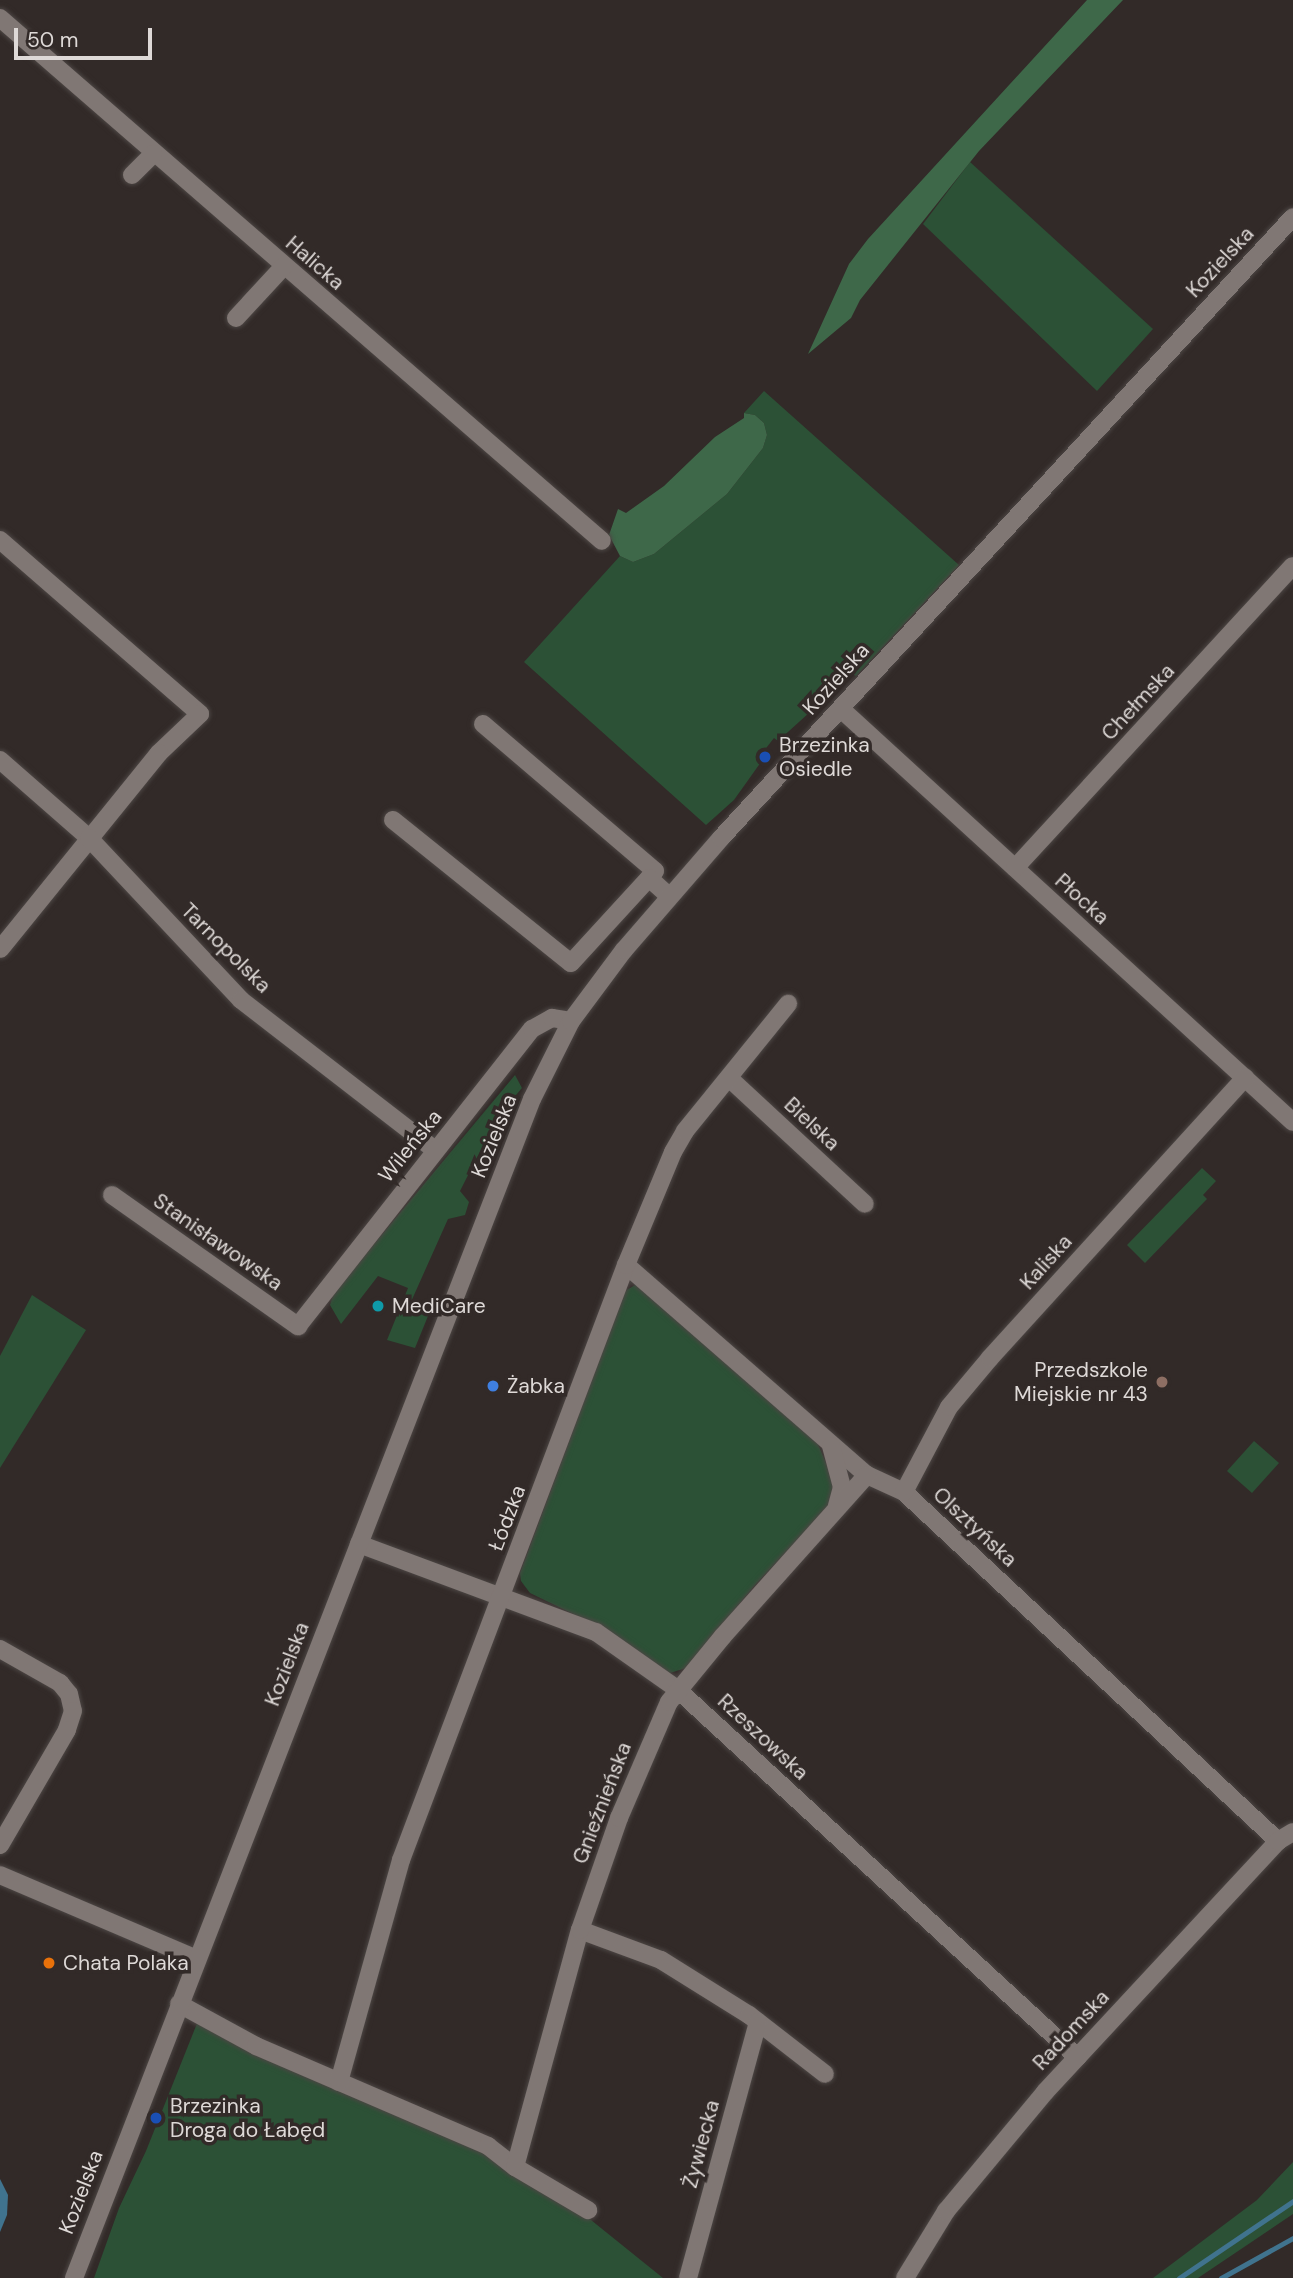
<!DOCTYPE html>
<html>
<head>
<meta charset="utf-8">
<style>
  body { margin:0 }
  #map { position:relative; width:1293px; height:2278px; overflow:hidden; background:#322a28; font-family:"DM Sans",sans-serif }
  div>[style] { position:absolute }
  [style*='--x'] { left:calc(var(--x)*1px); top:calc(var(--y)*1px); width:calc(var(--w)*1px); rotate:calc(var(--a)*1deg) }
  .green>* { inset:0; background:#2c5136 }
  .forest>* { inset:0; background:#3e6849 }
  .water>* { inset:0; background:#40738e }
  .stream>* { height:5px; margin:-2.5px; padding:0 2.5px; transform-origin:2.5px; border-radius:2.5px; background:#40738e }
  .roads { filter:drop-shadow(0 0 2px #4c4644) drop-shadow(0 0 2px #4c4644) }
  .minor>* { height:18px; margin:-9px; padding:0 9px; transform-origin:9px; border-radius:9px; background:#807774 }
  .dots>* { width:19px; height:19px; translate:-50% -50%; box-sizing:border-box; border:4px solid #322a28; border-radius:50% }
  span { translate:-50% -50%; white-space:nowrap; text-align:center; line-height:1.15; -webkit-text-stroke:7px #322a28; paint-order:stroke }
  .street-label { font-size:21px; color:#ded9d7 }
  .poi-label { font-size:21px; color:#ded9d7 }
  .left { translate:0 -50%; text-align:left }
  .right { translate:-100% -50%; text-align:right }
  .scale { position:absolute; left:14px; top:28px; width:138px; height:32px; box-sizing:border-box; border:4px solid #ded9d7; border-top:0; padding-left:9px; font-size:21px; line-height:24px; white-space:nowrap; color:#ded9d7; -webkit-text-stroke:5px #322a28; paint-order:stroke }
</style>
</head>
<body>
<div id="map">
  <div class="green">
    <i style="clip-path:polygon(970px 162px,1153px 329px,1097px 391px,923px 224px)"></i>
    <i style="clip-path:polygon(764px 391px,959px 565px,856px 676px,852px 674px,778px 741px,774px 738px,763px 752px,766px 755px,734px 800px,706px 825px,524px 662px,620px 556px,633px 562px,654px 554px,727px 494px,763px 448px,767px 435px,764px 423px,755px 415px,744px 413px)"></i>
    <i style="clip-path:polygon(515px 1075px,522px 1088px,498px 1116px,460px 1191px,469px 1202px,465px 1215px,448px 1219px,410px 1304px,428px 1316px,415px 1348px,387px 1340px,408px 1288px,378px 1276px,341px 1324px,330px 1305px,334px 1292px)"></i>
    <i style="clip-path:polygon(1202px 1168px,1216px 1181px,1203px 1195px,1207px 1199px,1145px 1263px,1127px 1245px)"></i>
    <i style="clip-path:polygon(637px 1284px,817px 1442px,835px 1484px,829px 1506px,755px 1585px,686px 1668px,670px 1673px,598px 1626px,530px 1593px,521px 1581px,520px 1573px,625px 1291px)"></i>
    <i style="clip-path:polygon(32px 1295px,86px 1330px,0 1468px,0 1356px)"></i>
    <i style="clip-path:polygon(1254px 1441px,1279px 1463px,1252px 1493px,1227px 1471px)"></i>
    <i style="clip-path:polygon(198px 2021px,480px 2149px,586px 2216px,663px 2278px,94px 2278px,119px 2208px,146px 2151px)"></i>
    <i style="clip-path:polygon(1293px 2162px,1293px 2214px,1198px 2278px,1153px 2278px,1257px 2200px)"></i>
  </div>
  <div class="forest">
    <i style="clip-path:polygon(1087px 0,1123px 0,979px 151px,860px 300px,851px 318px,808px 354px,849px 264px,868px 239px)"></i>
    <i style="clip-path:polygon(744px 413px,755px 415px,764px 423px,767px 435px,763px 448px,727px 494px,654px 554px,633px 562px,620px 556px,609px 535px,618px 509px,626px 513px,664px 486px,715px 437px,744px 418px)"></i>
  </div>
  <div class="water">
    <i style="clip-path:polygon(0 2179px,8px 2195px,7px 2215px,0 2232px)"></i>
  </div>
  <div class="stream">
    <i style="--x:1179;--y:2278;--w:138;--a:-34"></i>
    <i style="--x:1221;--y:2278;--w:82;--a:-29.1"></i>
  </div>
  <div class="roads">
    <div class="minor">
      <i style="--x:0;--y:18;--w:797;--a:40.98"></i>
      <i style="--x:132;--y:175;--w:30;--a:-45"></i>
      <i style="--x:236;--y:318;--w:71;--a:-47.3"></i>
      <i style="--x:0;--y:540;--w:265;--a:41"></i>
      <i style="--x:200;--y:714;--w:57;--a:136.4"></i>
      <i style="--x:159;--y:753;--w:252;--a:129"></i>
      <i style="--x:841;--y:709;--w:612;--a:42.42"></i>
      <i style="--x:483;--y:724;--w:226;--a:40.5"></i>
      <i style="--x:655;--y:871;--w:9;--a:131"></i>
      <i style="--x:0;--y:760;--w:118;--a:41.2"></i>
      <i style="--x:89;--y:838;--w:222;--a:46.8"></i>
      <i style="--x:241;--y:1000;--w:245;--a:37.7"></i>
      <i style="--x:393;--y:820;--w:228;--a:38.8"></i>
      <i style="--x:571;--y:963;--w:115;--a:-47.5"></i>
      <i style="--x:649;--y:878;--w:27;--a:42"></i>
      <i style="--x:1015;--y:868;--w:410;--a:-47.4"></i>
      <i style="--x:729;--y:1078;--w:185;--a:42.8"></i>
      <i style="--x:112;--y:1195;--w:228;--a:35.2"></i>
      <i style="--x:298;--y:1326;--w:378;--a:-51.8"></i>
      <i style="--x:532;--y:1029;--w:23;--a:-29"></i>
      <i style="--x:552;--y:1018;--w:19;--a:9"></i>
      <i style="--x:626;--y:1265;--w:320;--a:41.1"></i>
      <i style="--x:867;--y:1475;--w:41;--a:24.7"></i>
      <i style="--x:904;--y:1492;--w:512;--a:43.02"></i>
      <i style="--x:831;--y:1446;--w:42;--a:75"></i>
      <i style="--x:842;--y:1487;--w:20;--a:105"></i>
      <i style="--x:904;--y:1492;--w:96;--a:-62.1"></i>
      <i style="--x:949;--y:1407;--w:64;--a:-50.1"></i>
      <i style="--x:990;--y:1358;--w:379;--a:-47.7"></i>
      <i style="--x:359;--y:1544;--w:253;--a:20.4"></i>
      <i style="--x:596;--y:1632;--w:99;--a:35.1"></i>
      <i style="--x:677;--y:1689;--w:544;--a:42.61"></i>
      <i style="--x:0;--y:1649;--w:69;--a:29.5"></i>
      <i style="--x:60;--y:1683;--w:14;--a:51"></i>
      <i style="--x:69;--y:1694;--w:17;--a:77"></i>
      <i style="--x:73;--y:1711;--w:20;--a:108"></i>
      <i style="--x:67;--y:1730;--w:133;--a:120.2"></i>
      <i style="--x:0;--y:1875;--w:214;--a:23.1"></i>
      <i style="--x:580;--y:1930;--w:86;--a:20.3"></i>
      <i style="--x:661;--y:1960;--w:104;--a:32"></i>
      <i style="--x:749;--y:2015;--w:96;--a:37.8"></i>
      <i style="--x:179;--y:2004;--w:88;--a:28.6"></i>
      <i style="--x:256;--y:2046;--w:253;--a:23.3"></i>
      <i style="--x:488;--y:2146;--w:34;--a:38"></i>
      <i style="--x:515;--y:2167;--w:85;--a:30.5"></i>
      <i style="--x:339;--y:2082;--w:230;--a:-74.4"></i>
      <i style="--x:401;--y:1860;--w:636;--a:-69.29"></i>
      <i style="--x:626;--y:1265;--w:122;--a:-67.4"></i>
      <i style="--x:673;--y:1152;--w:24;--a:-60"></i>
      <i style="--x:685;--y:1131;--w:164;--a:-51"></i>
      <i style="--x:515;--y:2167;--w:246;--a:-74.7"></i>
      <i style="--x:580;--y:1930;--w:119;--a:-70.8"></i>
      <i style="--x:619;--y:1818;--w:126;--a:-66.7"></i>
      <i style="--x:669;--y:1702;--w:85;--a:-50.7"></i>
      <i style="--x:723;--y:1636;--w:216;--a:-48.2"></i>
      <i style="--x:74;--y:2278;--w:1265;--a:-68.77"></i>
      <i style="--x:532;--y:1099;--w:87;--a:-63.4"></i>
      <i style="--x:571;--y:1021;--w:89;--a:-53.3"></i>
      <i style="--x:624;--y:950;--w:148;--a:-49.1"></i>
      <i style="--x:721;--y:838;--w:844;--a:-47.35"></i>
      <i style="--x:688;--y:2278;--w:265;--a:-74.7"></i>
      <i style="--x:905;--y:2278;--w:79;--a:-58.5"></i>
      <i style="--x:946;--y:2211;--w:155;--a:-50.2"></i>
      <i style="--x:1045;--y:2092;--w:342;--a:-47.1"></i>
      <i style="--x:1278;--y:1841;--w:17;--a:-31"></i>
    </div>
  </div>
  <div class="dots">
    <i style="left:765px;top:757px;background:#1a4fb4"></i>
    <i style="left:378px;top:1306px;background:#0f9aa8"></i>
    <i style="left:1162px;top:1382px;background:#8d6e63"></i>
    <i style="left:493px;top:1386px;background:#3f7fe0"></i>
    <i style="left:49px;top:1963px;background:#e8710a"></i>
    <i style="left:156px;top:2118px;background:#1a4fb4"></i>
  </div>
  <div class="street-label">
    <span style="left:1220px;top:262px;rotate:-47deg">Kozielska</span>
    <span style="left:315px;top:263px;rotate:41deg">Halicka</span>
    <span style="left:836px;top:679px;rotate:-48deg">Kozielska</span>
    <span style="left:1138px;top:702px;rotate:-47deg">Chełmska</span>
    <span style="left:1082px;top:899px;rotate:42deg">Płocka</span>
    <span style="left:226px;top:948px;rotate:45deg">Tarnopolska</span>
    <span style="left:812px;top:1124px;rotate:43deg">Bielska</span>
    <span style="left:494px;top:1136px;rotate:-68deg">Kozielska</span>
    <span style="left:410px;top:1146px;rotate:-51deg">Wileńska</span>
    <span style="left:218px;top:1242px;rotate:35deg">Stanisławowska</span>
    <span style="left:1046px;top:1262px;rotate:-48deg">Kaliska</span>
    <span style="left:507px;top:1518px;rotate:-69deg">Łódzka</span>
    <span style="left:975px;top:1527px;rotate:43deg">Olsztyńska</span>
    <span style="left:287px;top:1664px;rotate:-69deg">Kozielska</span>
    <span style="left:763px;top:1737px;rotate:43deg">Rzeszowska</span>
    <span style="left:602px;top:1803px;rotate:-69deg">Gnieźnieńska</span>
    <span style="left:1071px;top:2030px;rotate:-47deg">Radomska</span>
    <span style="left:701px;top:2144px;rotate:-75deg">Żywiecka</span>
    <span style="left:81px;top:2192px;rotate:-69deg">Kozielska</span>
  </div>
  <div class="poi-label">
    <span class="left" style="left:779px;top:757px">Brzezinka<br>Osiedle</span>
    <span class="left" style="left:392px;top:1306px">MediCare</span>
    <span class="right" style="left:1148px;top:1382px">Przedszkole<br>Miejskie nr 43</span>
    <span class="left" style="left:507px;top:1386px">Żabka</span>
    <span class="left" style="left:63px;top:1963px">Chata Polaka</span>
    <span class="left" style="left:170px;top:2118px">Brzezinka<br>Droga do Łabęd</span>
  </div>
  <div class="scale">50 m</div>
</div>
</body>
</html>
